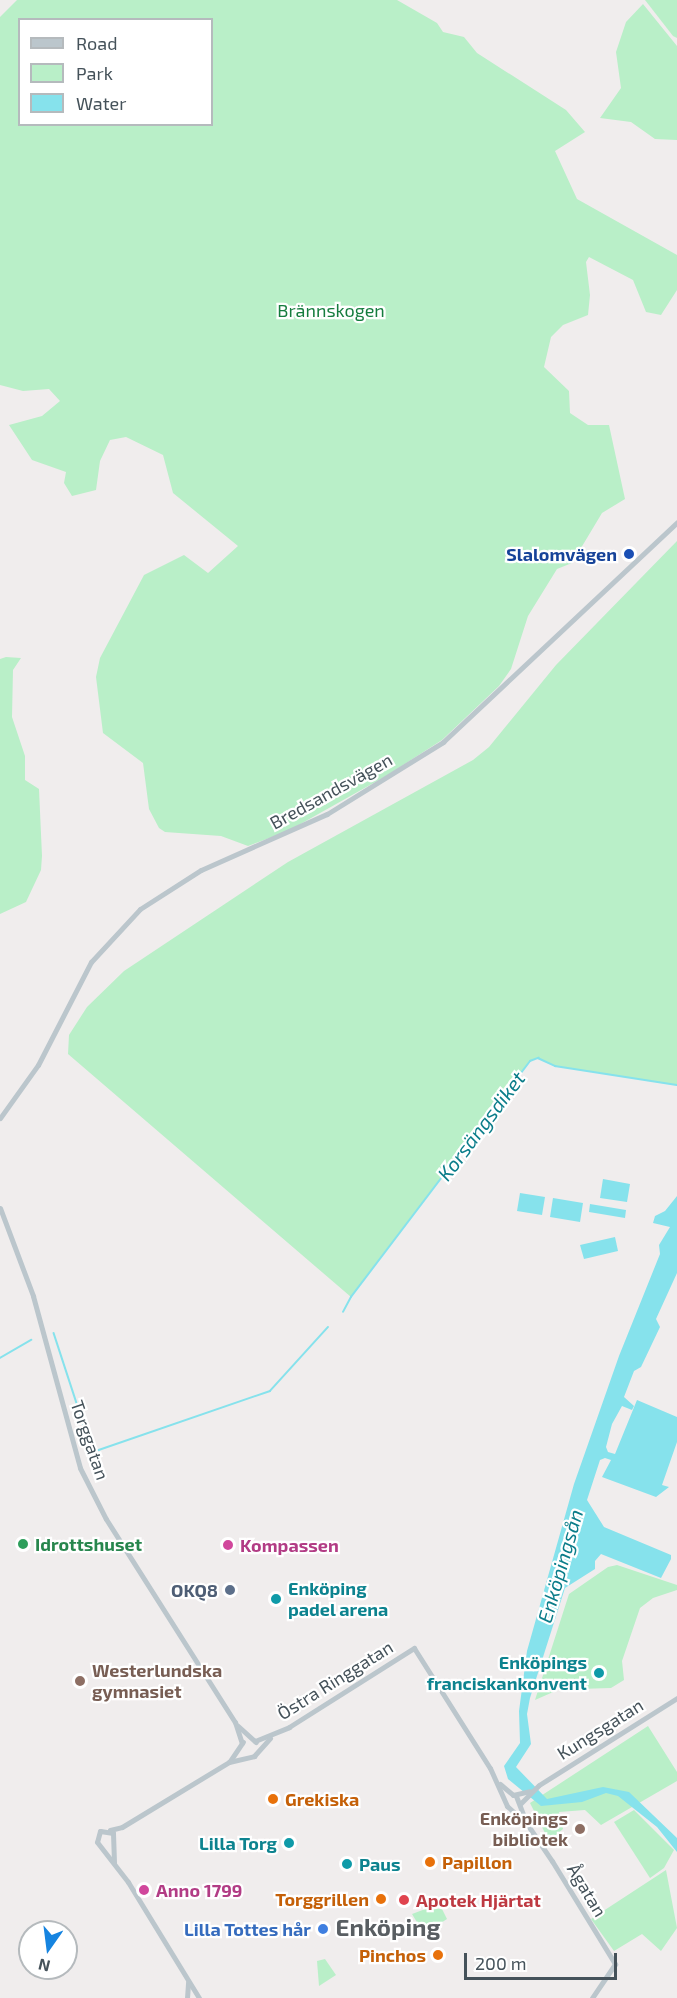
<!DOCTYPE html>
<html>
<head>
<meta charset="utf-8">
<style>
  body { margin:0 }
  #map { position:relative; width:677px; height:1998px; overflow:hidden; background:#f0eded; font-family:"Exo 2",sans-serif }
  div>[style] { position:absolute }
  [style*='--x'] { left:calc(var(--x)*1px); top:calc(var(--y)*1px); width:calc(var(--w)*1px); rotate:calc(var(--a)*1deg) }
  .green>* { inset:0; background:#b9efc8 }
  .water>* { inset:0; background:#86e2ec }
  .stream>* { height:1.5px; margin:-0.75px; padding:0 0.75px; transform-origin:0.75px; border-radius:0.75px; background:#86e2ec }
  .minor>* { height:5px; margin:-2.5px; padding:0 2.5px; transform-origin:2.5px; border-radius:2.5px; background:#bbc6cc }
  .dots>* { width:16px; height:16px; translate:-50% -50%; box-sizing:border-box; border:3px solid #fff; border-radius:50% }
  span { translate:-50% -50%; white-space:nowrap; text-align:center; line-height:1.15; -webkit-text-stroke:4.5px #fff; paint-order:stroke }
  .park-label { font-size:18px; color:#157c3e }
  .transit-label { font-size:18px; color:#164399; font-weight:700 }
  .right { translate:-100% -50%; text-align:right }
  .street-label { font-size:18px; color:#45525a }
  .leisure-label { font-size:18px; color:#27864d; font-weight:700 }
  .left { translate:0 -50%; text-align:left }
  .hotel-label { font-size:18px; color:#b23c85; font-weight:700 }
  .culture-label { font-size:18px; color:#0d838f; font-weight:700 }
  .service-label { font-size:18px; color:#4e5e75; font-weight:700 }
  .education-label { font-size:18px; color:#785e54; font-weight:700 }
  .food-label { font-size:18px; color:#c56008; font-weight:700 }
  .health-label { font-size:18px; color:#be3a42; font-weight:700 }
  .shop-label { font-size:18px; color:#366cbe; font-weight:700 }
  .water-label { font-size:20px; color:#0b7d8a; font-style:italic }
  .district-label { font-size:24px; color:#595e62; font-weight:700 }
  .legend { position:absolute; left:18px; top:18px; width:195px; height:108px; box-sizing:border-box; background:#fff; border:2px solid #b5babd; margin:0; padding:8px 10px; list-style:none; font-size:18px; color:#45525a }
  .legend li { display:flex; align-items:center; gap:12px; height:30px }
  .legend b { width:30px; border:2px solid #b5babd }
  .north { position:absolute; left:18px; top:1920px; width:60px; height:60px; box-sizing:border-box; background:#fff; border:2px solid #b5babd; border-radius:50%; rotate:194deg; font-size:16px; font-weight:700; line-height:24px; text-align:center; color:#45525a }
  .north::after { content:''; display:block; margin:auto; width:21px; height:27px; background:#1684e0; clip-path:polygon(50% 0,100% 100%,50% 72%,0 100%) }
  .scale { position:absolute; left:464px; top:1953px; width:153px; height:27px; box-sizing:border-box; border:3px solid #45525a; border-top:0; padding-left:8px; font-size:18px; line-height:21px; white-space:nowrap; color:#45525a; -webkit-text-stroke:4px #fff; paint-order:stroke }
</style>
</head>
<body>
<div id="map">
  <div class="green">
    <i style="clip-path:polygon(evenodd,17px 0,397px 0,437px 23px,443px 32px,464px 37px,477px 53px,566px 110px,585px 132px,555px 151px,577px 199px,677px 255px,677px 290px,661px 315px,646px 312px,633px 280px,589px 257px,586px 262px,590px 295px,588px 315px,563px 325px,551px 337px,544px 367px,569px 391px,570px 413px,588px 425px,609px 425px,625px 499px,602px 513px,572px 563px,557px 569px,528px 616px,511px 669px,499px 686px,442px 740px,386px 776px,288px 831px,248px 846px,221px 836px,165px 832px,159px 828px,149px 809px,143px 763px,103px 733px,96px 677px,100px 658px,144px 575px,184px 555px,208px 573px,238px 546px,173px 493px,163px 455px,126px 437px,110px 440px,100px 461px,96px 490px,72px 496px,64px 483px,66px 472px,32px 460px,9px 425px,42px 416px,60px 401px,49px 389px,23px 391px,0 385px,0 17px,17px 0,20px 20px,212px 20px,212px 124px,20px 124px,20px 20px)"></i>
    <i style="clip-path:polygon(645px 0,677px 0,677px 38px,673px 36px)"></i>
    <i style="clip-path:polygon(643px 4px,677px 46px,677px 140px,655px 139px,631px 122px,600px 118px,621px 88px,616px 52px,626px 22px)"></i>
    <i style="clip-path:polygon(677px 541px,677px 1085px,555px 1066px,538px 1058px,530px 1061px,351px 1297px,68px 1054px,69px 1035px,87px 1007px,124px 971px,288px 862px,473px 760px,489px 747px,556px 665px)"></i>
    <i style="clip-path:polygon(6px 657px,21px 658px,13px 670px,12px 717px,25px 756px,25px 780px,39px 789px,42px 856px,41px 870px,26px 902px,0 914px,0 659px)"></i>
    <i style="clip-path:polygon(617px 1565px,677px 1585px,677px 1590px,653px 1598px,640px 1608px,622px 1661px,624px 1680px,611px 1688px,578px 1689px,576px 1682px,535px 1700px,569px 1594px,608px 1567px)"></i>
    <i style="clip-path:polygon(648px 1726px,677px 1772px,677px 1781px,601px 1825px,585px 1810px,559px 1812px,563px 1829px,549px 1841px,530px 1803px)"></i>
    <i style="clip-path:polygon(634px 1810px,674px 1850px,664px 1868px,650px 1878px,614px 1822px)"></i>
    <i style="clip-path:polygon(666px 1870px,677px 1928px,661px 1951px,642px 1934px,614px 1951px,591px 1919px)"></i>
    <i style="clip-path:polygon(428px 1908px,442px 1909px,447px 1919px,424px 1934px,412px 1914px)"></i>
    <i style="clip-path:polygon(325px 1959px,336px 1975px,319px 1986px,317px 1961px)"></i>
  </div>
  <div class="water">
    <i style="clip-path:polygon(603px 1179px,630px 1184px,627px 1202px,600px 1198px)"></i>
    <i style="clip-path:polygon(520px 1193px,545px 1197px,542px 1215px,517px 1211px)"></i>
    <i style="clip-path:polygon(677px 1196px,677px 1273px,656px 1319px,660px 1327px,641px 1367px,634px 1371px,624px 1397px,634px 1406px,632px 1410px,622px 1406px,612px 1424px,606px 1447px,608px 1452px,615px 1454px,637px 1400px,677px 1417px,677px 1442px,662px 1485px,669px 1487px,656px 1497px,602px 1477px,611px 1460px,605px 1458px,600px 1460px,587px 1500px,604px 1527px,671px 1555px,671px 1559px,661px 1578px,601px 1554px,595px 1561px,595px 1569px,565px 1588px,530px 1698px,527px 1714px,531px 1744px,516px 1767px,547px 1799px,603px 1787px,629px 1792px,677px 1838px,677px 1852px,657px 1827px,618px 1796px,606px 1793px,582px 1802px,541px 1806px,508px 1779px,504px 1766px,520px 1743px,519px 1711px,527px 1651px,574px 1484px,619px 1356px,660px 1254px,659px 1245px,670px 1227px,653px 1223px,655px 1216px,665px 1211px)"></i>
    <i style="clip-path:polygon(553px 1198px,583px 1203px,580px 1222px,550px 1217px)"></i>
    <i style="clip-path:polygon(590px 1204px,626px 1210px,625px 1218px,589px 1212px)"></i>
    <i style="clip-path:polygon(615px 1237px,618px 1251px,584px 1259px,580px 1245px)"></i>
  </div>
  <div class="stream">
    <i style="--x:343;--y:1312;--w:17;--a:-62"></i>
    <i style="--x:351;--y:1297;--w:296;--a:-52.8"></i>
    <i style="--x:530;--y:1061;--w:9;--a:-21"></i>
    <i style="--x:538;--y:1058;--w:19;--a:25"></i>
    <i style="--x:555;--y:1066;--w:123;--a:8.9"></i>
    <i style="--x:54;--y:1333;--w:125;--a:71.9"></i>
    <i style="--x:93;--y:1452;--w:187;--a:-19"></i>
    <i style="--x:270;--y:1391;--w:86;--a:-47.8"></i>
    <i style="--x:0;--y:1358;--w:36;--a:-30"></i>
  </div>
  <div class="minor">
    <i style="--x:0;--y:1118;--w:65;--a:-54.4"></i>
    <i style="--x:38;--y:1065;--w:116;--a:-62.8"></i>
    <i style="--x:91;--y:962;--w:72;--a:-47.2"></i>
    <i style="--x:140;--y:909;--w:72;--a:-32.6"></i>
    <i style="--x:201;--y:870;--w:138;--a:-24"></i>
    <i style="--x:327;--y:814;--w:137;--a:-31.8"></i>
    <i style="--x:443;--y:742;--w:321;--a:-43.2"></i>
    <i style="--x:0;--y:1208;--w:94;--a:69.4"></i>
    <i style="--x:33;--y:1296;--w:178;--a:74.7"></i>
    <i style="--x:80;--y:1468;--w:57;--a:63"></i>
    <i style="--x:106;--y:1519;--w:241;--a:57.6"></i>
    <i style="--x:235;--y:1722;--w:22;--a:72"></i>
    <i style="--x:238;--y:1726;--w:24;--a:42"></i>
    <i style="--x:255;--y:1741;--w:37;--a:-22"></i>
    <i style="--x:289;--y:1727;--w:148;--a:-32.3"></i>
    <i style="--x:414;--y:1648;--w:142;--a:57.7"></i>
    <i style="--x:490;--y:1768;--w:42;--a:65.9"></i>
    <i style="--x:507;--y:1806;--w:27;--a:42"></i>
    <i style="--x:527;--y:1824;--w:45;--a:56"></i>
    <i style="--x:552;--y:1861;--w:121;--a:58.5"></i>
    <i style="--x:615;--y:1964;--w:41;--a:124.1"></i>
    <i style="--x:230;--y:1761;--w:23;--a:-56"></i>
    <i style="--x:500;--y:1784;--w:17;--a:40"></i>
    <i style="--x:513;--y:1795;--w:17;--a:-13"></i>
    <i style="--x:516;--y:1796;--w:28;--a:69"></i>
    <i style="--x:521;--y:1803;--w:25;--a:-45"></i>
    <i style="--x:539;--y:1785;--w:163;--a:-32.2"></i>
    <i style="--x:110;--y:1830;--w:12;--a:-14"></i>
    <i style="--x:122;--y:1827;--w:125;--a:-31.3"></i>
    <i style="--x:229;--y:1762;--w:26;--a:-13"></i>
    <i style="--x:254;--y:1756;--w:24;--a:-48"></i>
    <i style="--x:114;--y:1862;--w:29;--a:-92"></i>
    <i style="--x:113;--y:1833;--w:13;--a:-171"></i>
    <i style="--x:100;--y:1831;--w:11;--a:105"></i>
    <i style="--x:97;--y:1842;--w:51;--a:52.2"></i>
    <i style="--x:128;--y:1882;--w:136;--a:58.5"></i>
    <i style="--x:187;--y:1998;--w:16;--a:-86"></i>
  </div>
  <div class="dots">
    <i style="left:629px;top:554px;background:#1a4fb4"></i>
    <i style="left:23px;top:1544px;background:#2e9e5b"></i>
    <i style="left:228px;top:1545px;background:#d1479c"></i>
    <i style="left:230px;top:1590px;background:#5c6f8a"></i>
    <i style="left:276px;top:1599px;background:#0f9aa8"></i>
    <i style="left:599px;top:1673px;background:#0f9aa8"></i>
    <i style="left:80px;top:1681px;background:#8d6e63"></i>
    <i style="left:273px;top:1799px;background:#e8710a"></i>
    <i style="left:580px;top:1829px;background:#8d6e63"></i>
    <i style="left:289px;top:1843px;background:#0f9aa8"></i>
    <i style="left:430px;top:1862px;background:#e8710a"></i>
    <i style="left:347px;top:1864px;background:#0f9aa8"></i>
    <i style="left:144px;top:1890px;background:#d1479c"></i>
    <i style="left:381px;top:1899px;background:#e8710a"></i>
    <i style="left:404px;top:1900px;background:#e0444e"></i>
    <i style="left:323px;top:1929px;background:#3f7fe0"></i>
    <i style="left:438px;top:1955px;background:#e8710a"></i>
  </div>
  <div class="park-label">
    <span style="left:331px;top:310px">Brännskogen</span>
  </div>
  <div class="transit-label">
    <span class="right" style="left:617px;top:554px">Slalomvägen</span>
  </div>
  <div class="street-label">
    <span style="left:331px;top:791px;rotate:-29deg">Bredsandsvägen</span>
    <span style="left:90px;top:1440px;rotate:71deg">Torggatan</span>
    <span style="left:335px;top:1680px;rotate:-32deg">Östra Ringgatan</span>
    <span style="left:600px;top:1729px;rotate:-32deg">Kungsgatan</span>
    <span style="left:587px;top:1890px;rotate:59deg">Ågatan</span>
  </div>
  <div class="leisure-label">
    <span class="left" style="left:35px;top:1544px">Idrottshuset</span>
  </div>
  <div class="hotel-label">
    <span class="left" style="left:240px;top:1545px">Kompassen</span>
    <span class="left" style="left:156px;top:1890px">Anno 1799</span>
  </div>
  <div class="culture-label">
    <span class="left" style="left:288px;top:1599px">Enköping<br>padel arena</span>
    <span class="right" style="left:587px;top:1673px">Enköpings<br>franciskankonvent</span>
    <span class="right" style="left:277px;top:1843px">Lilla Torg</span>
    <span class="left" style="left:359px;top:1864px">Paus</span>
  </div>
  <div class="service-label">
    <span class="right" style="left:218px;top:1590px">OKQ8</span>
  </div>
  <div class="education-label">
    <span class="left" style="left:92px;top:1681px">Westerlundska<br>gymnasiet</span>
    <span class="right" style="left:568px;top:1829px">Enköpings<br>bibliotek</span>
  </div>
  <div class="food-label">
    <span class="left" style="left:285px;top:1799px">Grekiska</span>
    <span class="left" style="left:442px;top:1862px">Papillon</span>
    <span class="right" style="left:369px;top:1899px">Torggrillen</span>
    <span class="right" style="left:426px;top:1955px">Pinchos</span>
  </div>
  <div class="health-label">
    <span class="left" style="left:416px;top:1900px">Apotek Hjärtat</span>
  </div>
  <div class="shop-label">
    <span class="right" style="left:311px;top:1929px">Lilla Tottes hår</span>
  </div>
  <div class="water-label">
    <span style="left:481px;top:1126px;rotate:-53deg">Korsängsdiket</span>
    <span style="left:560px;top:1566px;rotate:-74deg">Enköpingsån</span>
  </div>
  <div class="district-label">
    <span style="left:388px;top:1927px">Enköping</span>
  </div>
  <ul class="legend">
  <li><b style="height:8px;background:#bbc6cc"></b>Road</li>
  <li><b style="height:16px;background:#b9efc8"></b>Park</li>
  <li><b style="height:16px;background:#86e2ec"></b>Water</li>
  </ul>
  <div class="north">N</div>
  <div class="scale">200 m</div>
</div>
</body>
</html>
